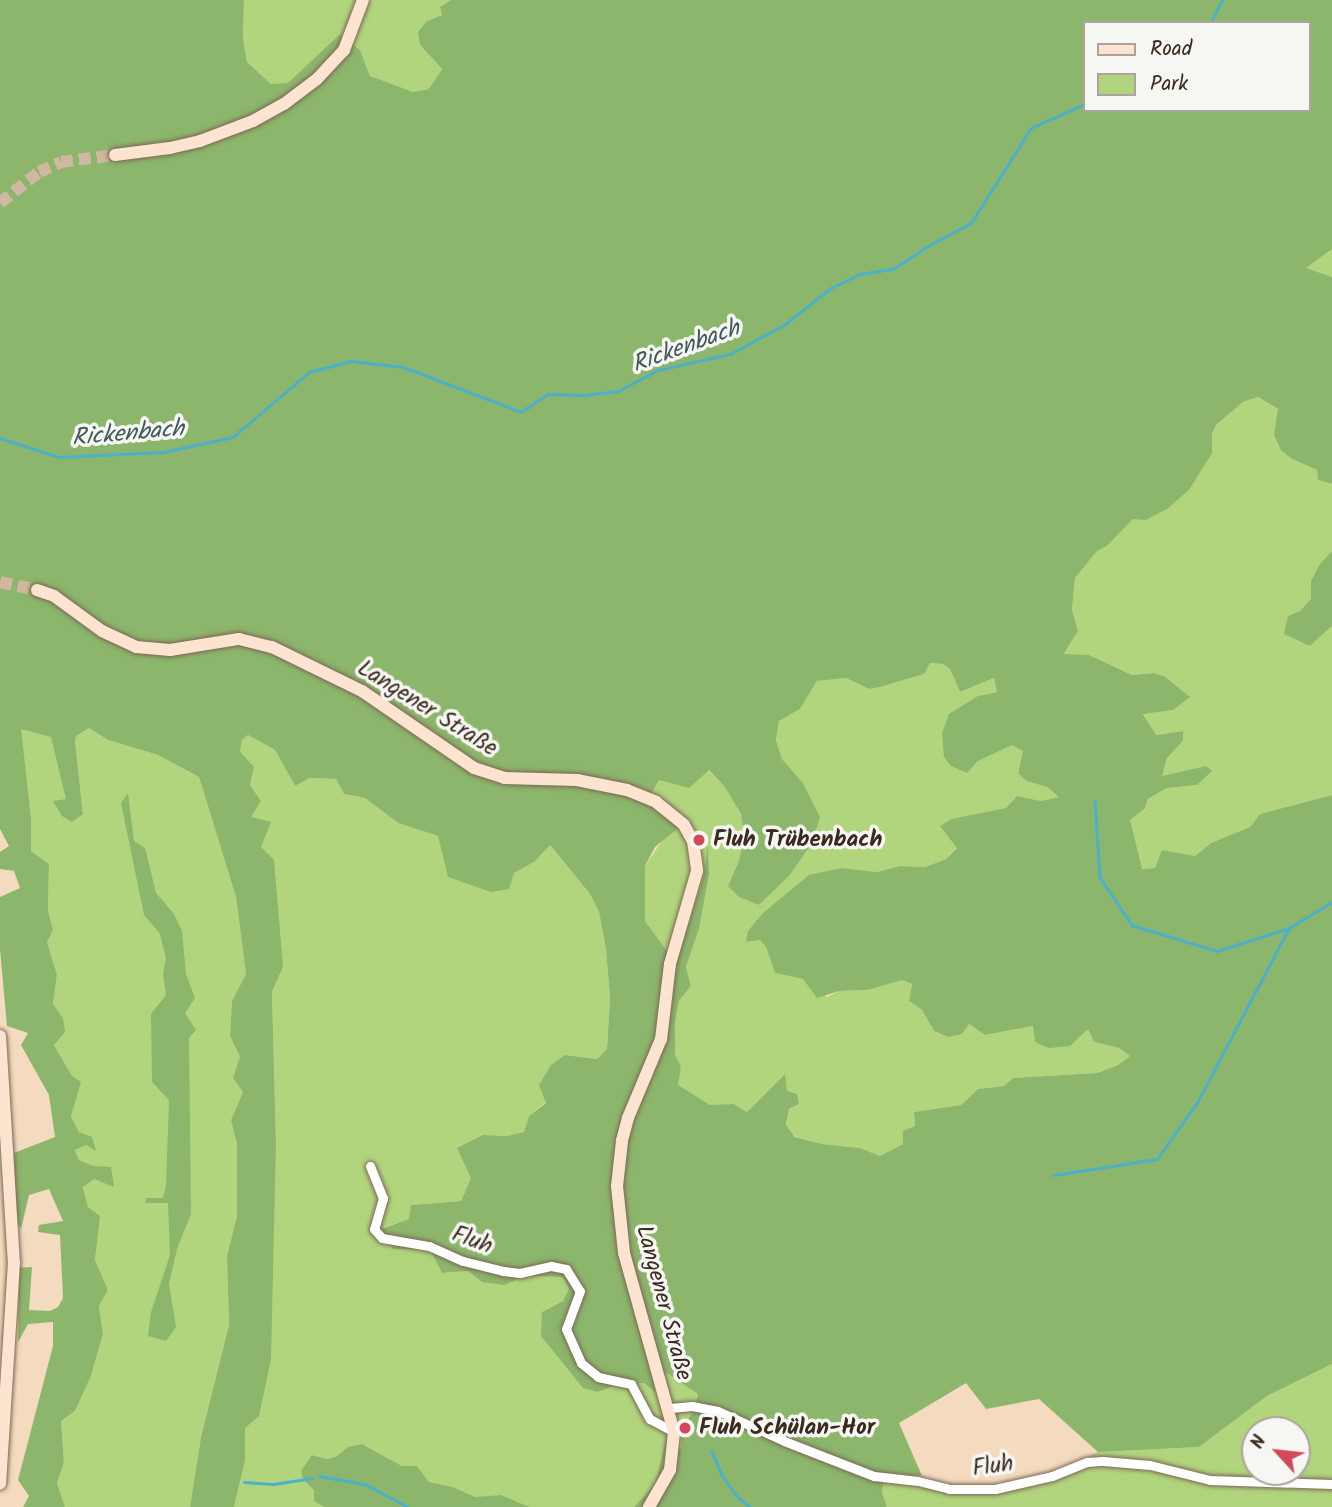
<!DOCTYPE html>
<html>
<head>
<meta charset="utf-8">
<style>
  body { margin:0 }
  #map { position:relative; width:1332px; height:1507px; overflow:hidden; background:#f4dbbf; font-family:Kalam,sans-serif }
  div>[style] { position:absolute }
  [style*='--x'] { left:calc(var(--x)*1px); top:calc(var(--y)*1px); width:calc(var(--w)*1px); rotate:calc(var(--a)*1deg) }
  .green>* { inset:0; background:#b1d57d }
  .forest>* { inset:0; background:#8cb66c }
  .stream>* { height:2.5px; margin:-1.25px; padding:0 1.25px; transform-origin:1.25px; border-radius:1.25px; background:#4ab1c9 }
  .secondary-tunnel>* { height:12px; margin-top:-6px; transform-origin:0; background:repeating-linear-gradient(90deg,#cfb89f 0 12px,transparent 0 18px) }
  .roads { filter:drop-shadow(0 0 2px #7c6856) drop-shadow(0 0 2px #7c6856) }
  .street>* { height:9px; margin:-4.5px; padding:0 4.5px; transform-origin:4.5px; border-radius:4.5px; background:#fff }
  .secondary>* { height:12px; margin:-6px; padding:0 6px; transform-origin:6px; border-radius:6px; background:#fde4d0 }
  .dots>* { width:19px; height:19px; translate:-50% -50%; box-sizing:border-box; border:4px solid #f6f6f2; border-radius:50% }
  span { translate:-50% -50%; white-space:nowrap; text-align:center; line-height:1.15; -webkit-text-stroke:7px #f6f6f2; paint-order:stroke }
  .street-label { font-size:23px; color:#3b2a1e }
  .poi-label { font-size:23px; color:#3b2a1e; font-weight:700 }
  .left { translate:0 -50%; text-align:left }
  .water-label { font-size:24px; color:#40595a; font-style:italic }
  .legend { position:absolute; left:1083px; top:21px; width:228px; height:91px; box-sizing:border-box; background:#f6f6f2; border:2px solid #aba49d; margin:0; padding:9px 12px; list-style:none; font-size:21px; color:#3b2a1e }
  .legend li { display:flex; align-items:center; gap:14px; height:35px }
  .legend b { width:35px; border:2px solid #aba49d }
  .north { position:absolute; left:1241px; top:1416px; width:70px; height:70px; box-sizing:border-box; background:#f6f6f2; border:2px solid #aba49d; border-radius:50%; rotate:297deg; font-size:19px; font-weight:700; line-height:28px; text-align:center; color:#3b2a1e }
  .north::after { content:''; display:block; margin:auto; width:24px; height:32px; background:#d1495b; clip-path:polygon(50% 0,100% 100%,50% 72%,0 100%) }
</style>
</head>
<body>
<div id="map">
  <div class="green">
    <i style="clip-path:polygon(244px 0,451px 0,440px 7px,442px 15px,427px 21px,420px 45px,442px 69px,429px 89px,413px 92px,392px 86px,370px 76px,360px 50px,340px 34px,288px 84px,271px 84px,247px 63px,243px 38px)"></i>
    <i style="clip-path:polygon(1332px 249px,1332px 277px,1305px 268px)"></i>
    <i style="clip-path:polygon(1258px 397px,1279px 410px,1274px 435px,1292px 459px,1317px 470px,1318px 480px,1332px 484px,1332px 551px,1319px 565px,1311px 581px,1311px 599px,1300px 611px,1310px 646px,1332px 626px,1332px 795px,1260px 814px,1250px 827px,1211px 843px,1195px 856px,1162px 851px,1155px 868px,1141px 869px,1129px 820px,1145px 810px,1148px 799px,1167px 788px,1197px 785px,1206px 766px,1161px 777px,1167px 758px,1183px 741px,1182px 731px,1155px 735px,1143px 713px,1173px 710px,1154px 673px,1132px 675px,1089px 655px,1064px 655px,1078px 631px,1072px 610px,1075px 578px,1097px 551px,1107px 546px,1133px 519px,1212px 453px,1212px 434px,1216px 425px,1243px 402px)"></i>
    <i style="clip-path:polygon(930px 663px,943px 664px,950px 669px,960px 692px,994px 678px,997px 692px,978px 696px,967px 773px,978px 761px,1012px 744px,1023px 751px,1018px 773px,1026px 781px,1047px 787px,1060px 797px,1041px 801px,1017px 796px,1006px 808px,952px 820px,957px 847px,946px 859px,925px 867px,900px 866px,877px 872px,841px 868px,746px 942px,760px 940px,766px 946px,775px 973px,803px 979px,827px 997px,839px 991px,867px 990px,887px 982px,902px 980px,912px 984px,909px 1001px,922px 1010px,934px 1031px,969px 1024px,985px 1035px,1034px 1026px,1088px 1029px,1094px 1042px,1119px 1048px,1130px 1056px,1118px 1065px,1097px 1073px,1013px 1078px,1004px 1086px,978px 1089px,961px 1105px,914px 1112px,915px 1126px,903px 1144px,880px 1156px,860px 1148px,822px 1144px,796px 1137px,786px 1126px,789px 1109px,799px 1104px,787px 1091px,784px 1075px,747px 1112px,734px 1104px,710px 1106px,677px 1085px,681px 1066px,675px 1055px,675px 1022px,679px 1001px,691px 986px,686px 967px,699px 929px,709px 875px,708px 850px,703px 879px,677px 960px,670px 955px,645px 921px,645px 866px,666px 835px,646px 803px,659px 780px,708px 770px,724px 786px,741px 814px,744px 836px,739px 861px,729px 886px,759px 905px,789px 876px,803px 783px,782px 759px,776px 740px,779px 721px,800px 709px,817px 681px,846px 678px,869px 689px,880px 687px,923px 674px)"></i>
    <i style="clip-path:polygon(20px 728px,51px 736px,67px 799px,53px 802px,83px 814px,75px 741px,76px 736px,89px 728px,108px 740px,158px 755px,199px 777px,236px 897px,246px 974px,232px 1001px,230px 1036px,240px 1057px,243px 1092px,231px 1120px,237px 1144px,237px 1216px,227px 1256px,229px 1325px,201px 1437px,190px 1507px,65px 1507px,57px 1483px,64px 1462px,61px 1421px,75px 1411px,91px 1376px,103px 1334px,99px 1306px,108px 1290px,95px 1260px,99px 1216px,88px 1207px,83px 1186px,94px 1179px,113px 1186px,94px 1166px,79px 1160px,75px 1149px,86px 1145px,95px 1150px,79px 1132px,71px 1115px,72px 1076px,54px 1045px,63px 1018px,53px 1005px,57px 975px,47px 942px,53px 930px,48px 910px,49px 864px,31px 851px,31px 818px)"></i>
    <i style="clip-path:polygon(248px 735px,275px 750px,295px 786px,310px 778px,336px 779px,344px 794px,365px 798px,398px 823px,438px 836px,514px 873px,534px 862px,549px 844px,590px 894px,599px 912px,606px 949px,610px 998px,607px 1049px,597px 1059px,565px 1055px,546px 1102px,529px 1116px,524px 1132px,507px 1136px,483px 1135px,471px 1178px,461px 1201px,411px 1205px,410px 1219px,382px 1228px,430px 1249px,443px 1273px,468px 1271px,482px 1282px,525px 1276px,563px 1277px,570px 1289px,563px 1301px,542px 1312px,598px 1392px,616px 1385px,644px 1383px,655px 1391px,656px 1380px,667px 1373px,699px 1394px,694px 1411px,683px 1425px,681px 1451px,666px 1440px,655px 1484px,634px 1507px,530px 1507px,501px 1495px,475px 1498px,453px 1487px,429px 1482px,417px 1466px,402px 1466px,362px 1444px,349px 1447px,337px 1456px,327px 1459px,312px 1455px,303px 1479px,315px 1490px,314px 1501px,324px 1507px,234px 1507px,245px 1461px,245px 1428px,276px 1142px,272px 992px,283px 967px,261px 847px,251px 817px,261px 801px,250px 785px,254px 767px,240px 751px,242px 740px)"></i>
    <i style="clip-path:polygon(evenodd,1332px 1364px,1332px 1507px,887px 1507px,882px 1492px,885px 1473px,915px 1475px,947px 1487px,974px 1488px,1021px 1481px,1064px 1467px,1098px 1452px,1199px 1447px,1267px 1396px,1332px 1364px,1255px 1430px,1297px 1430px,1297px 1472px,1255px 1472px,1255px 1430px)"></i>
  </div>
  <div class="forest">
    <i style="clip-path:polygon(evenodd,0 0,244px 0,243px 38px,247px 62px,271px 84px,288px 83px,340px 34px,360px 50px,370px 76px,413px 92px,429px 89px,442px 69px,420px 45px,418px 32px,427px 21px,442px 15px,440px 7px,451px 0,1332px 0,1332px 249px,1306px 268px,1332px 277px,1332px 484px,1318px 480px,1317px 470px,1292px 459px,1281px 450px,1274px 435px,1278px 409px,1258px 397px,1243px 402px,1216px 425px,1212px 434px,1212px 453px,1189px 490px,1167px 509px,1146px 520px,1133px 519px,1107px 546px,1097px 551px,1075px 578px,1072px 610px,1078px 631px,1064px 654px,1089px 655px,1132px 675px,1154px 673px,1165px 677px,1190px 697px,1173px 710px,1143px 714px,1156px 735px,1183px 731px,1183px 741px,1167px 758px,1162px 776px,1206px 766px,1212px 771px,1197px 785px,1167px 788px,1148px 799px,1145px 809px,1130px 820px,1142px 869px,1155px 868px,1162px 850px,1195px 856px,1211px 843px,1250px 827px,1260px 814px,1332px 795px,1332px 1364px,1267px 1396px,1199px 1447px,1098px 1452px,1039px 1399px,986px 1409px,966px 1383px,899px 1423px,922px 1476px,885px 1473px,882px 1492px,887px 1507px,634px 1507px,655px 1484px,666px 1440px,681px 1450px,683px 1425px,694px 1411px,698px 1394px,667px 1373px,656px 1380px,655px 1392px,644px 1383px,616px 1385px,598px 1392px,583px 1388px,541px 1336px,542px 1312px,563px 1301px,569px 1289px,563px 1277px,525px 1276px,504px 1285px,482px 1282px,468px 1271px,442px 1273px,430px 1249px,393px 1249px,381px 1229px,409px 1219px,411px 1205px,461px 1201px,471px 1178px,457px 1148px,483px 1135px,507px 1136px,524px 1132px,529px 1116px,546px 1103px,539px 1085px,551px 1065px,565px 1055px,597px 1059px,607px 1049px,610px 998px,606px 949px,599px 912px,590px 894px,550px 845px,534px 862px,514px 873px,509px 889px,491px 892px,448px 877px,438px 836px,398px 823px,365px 798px,344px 794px,336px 779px,310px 778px,295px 786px,275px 750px,248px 735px,242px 740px,240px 751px,254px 767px,250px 785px,261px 801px,251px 817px,271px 822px,261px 847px,274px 860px,283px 967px,272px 992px,276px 1142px,271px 1359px,259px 1416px,245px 1428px,245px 1461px,234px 1507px,190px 1507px,201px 1437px,229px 1325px,227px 1256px,237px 1216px,237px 1144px,231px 1120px,243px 1092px,233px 1078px,240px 1057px,230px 1036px,232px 1001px,246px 974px,236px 897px,199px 777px,158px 755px,108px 740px,89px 728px,76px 736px,75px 741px,83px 814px,72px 822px,62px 816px,53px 801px,66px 799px,51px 737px,21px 729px,31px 818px,31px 851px,49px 864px,48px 910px,53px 930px,47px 942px,57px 975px,53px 1004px,63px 1018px,65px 1032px,54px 1045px,72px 1076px,81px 1082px,71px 1116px,79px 1132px,92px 1137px,96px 1151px,86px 1145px,75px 1150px,79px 1160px,94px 1166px,111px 1167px,114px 1187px,94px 1179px,83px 1187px,88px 1207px,100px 1216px,95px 1260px,108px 1290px,99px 1306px,103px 1334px,91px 1376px,75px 1411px,61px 1421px,64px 1462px,57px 1483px,65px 1507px,23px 1507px,29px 1496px,18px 1480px,53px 1346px,53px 1322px,28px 1324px,18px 1342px,19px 1277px,16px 1268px,32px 1267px,29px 1310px,50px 1311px,58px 1307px,63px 1298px,60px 1235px,38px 1232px,39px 1225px,63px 1221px,49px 1189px,29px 1195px,21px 1229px,16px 1220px,14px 1153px,55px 1137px,49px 1095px,21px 1045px,28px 1033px,7px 1026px,0 949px,0 897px,20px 888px,14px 871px,0 869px,0 852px,9px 846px,0 829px,0 0,1085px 23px,1309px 23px,1309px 110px,1085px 110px,1085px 23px,0 0,930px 663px,943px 664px,950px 669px,960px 692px,994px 678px,997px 692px,978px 696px,949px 714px,942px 733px,944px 757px,951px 766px,967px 773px,978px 761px,1012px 745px,1023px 751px,1018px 773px,1026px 781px,1047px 787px,1059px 797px,1041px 801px,1017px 796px,1006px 808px,952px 819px,940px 826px,957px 848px,946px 859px,925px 867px,900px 866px,877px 872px,842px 868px,809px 875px,763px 913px,748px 931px,746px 942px,760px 940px,766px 947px,775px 973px,803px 979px,817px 998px,839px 991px,867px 990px,902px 980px,912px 984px,909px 1001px,922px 1010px,934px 1031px,949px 1037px,962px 1034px,969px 1024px,985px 1035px,1033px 1026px,1035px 1042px,1049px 1048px,1070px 1046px,1088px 1029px,1094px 1042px,1119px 1048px,1130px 1056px,1118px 1065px,1097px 1073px,1013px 1078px,1004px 1086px,978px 1089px,961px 1105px,914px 1112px,915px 1126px,903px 1131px,903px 1144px,880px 1156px,860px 1148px,822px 1144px,795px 1137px,786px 1125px,789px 1109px,799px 1104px,797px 1094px,787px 1091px,785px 1074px,747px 1112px,734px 1104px,710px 1105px,678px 1085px,681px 1066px,675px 1055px,675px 1022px,679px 1001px,691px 986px,686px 967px,699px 929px,709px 875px,708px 845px,703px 879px,677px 959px,670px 955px,645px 921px,645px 866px,655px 847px,677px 829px,673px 818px,646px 803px,659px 780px,689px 788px,709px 770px,724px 786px,741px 814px,744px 836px,739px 861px,728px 886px,739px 897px,759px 905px,789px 876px,812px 843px,820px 817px,803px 783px,782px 759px,776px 740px,779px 721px,800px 709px,817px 681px,846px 678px,869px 689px,880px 687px,924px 674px,930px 663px)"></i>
    <i style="clip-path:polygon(1332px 551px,1332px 626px,1310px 646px,1284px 634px,1288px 616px,1300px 611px,1311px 599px,1311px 581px,1319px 565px)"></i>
    <i style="clip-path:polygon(128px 793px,134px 841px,145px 848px,156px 893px,174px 914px,182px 931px,186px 974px,195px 998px,185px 1013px,196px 1030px,189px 1038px,191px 1214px,177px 1249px,169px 1284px,176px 1327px,166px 1341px,148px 1336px,151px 1312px,170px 1255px,168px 1203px,145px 1203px,146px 1198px,163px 1198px,166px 1186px,169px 1100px,152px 1082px,151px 1014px,166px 995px,163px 974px,166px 958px,160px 934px,144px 915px,121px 803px)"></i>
    <i style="clip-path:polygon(362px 1444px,402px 1466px,417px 1466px,429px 1482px,453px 1487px,475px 1497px,501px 1495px,530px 1507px,324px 1507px,314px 1501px,314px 1490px,303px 1479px,301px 1471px,312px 1455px,327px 1459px,337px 1456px,348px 1447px)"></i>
  </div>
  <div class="stream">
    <i style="--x:1210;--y:23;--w:26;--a:-62"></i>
    <i style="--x:0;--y:438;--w:62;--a:17.9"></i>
    <i style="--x:59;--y:457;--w:105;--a:-2.7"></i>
    <i style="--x:164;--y:452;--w:71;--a:-12.3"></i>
    <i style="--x:233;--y:437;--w:100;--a:-40.5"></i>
    <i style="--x:309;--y:372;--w:43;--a:-14.7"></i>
    <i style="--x:351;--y:361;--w:53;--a:6.5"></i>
    <i style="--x:404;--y:367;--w:125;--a:21"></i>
    <i style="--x:521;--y:412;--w:32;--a:-34"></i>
    <i style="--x:548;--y:394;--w:37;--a:2"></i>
    <i style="--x:585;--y:395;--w:33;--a:-7"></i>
    <i style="--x:618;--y:391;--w:45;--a:-27.7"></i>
    <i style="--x:658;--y:370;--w:74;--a:-12.5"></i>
    <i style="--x:730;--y:354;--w:61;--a:-28.2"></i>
    <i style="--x:784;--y:325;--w:60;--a:-38.2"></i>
    <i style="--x:831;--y:288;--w:32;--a:-26"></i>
    <i style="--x:860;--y:274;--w:33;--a:-9"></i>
    <i style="--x:893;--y:269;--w:42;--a:-33.3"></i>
    <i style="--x:928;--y:246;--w:49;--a:-28.1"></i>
    <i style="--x:971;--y:223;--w:112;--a:-57.7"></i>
    <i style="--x:1031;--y:128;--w:59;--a:-24"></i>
    <i style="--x:1095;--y:801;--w:76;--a:86.2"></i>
    <i style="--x:1100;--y:877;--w:58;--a:56.3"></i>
    <i style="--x:1132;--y:925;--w:89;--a:17"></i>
    <i style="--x:1217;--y:951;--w:76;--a:-17.7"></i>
    <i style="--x:1289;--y:928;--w:50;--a:-31.2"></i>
    <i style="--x:1054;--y:1175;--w:104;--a:-8.8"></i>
    <i style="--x:1157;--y:1159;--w:71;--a:-54.7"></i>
    <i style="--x:1198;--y:1101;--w:195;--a:-62.3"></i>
    <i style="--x:712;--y:1451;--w:24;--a:68"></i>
    <i style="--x:721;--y:1473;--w:25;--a:56"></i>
    <i style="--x:735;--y:1494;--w:20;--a:41"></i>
    <i style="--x:320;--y:1476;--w:46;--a:10.1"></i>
    <i style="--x:365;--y:1484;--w:49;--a:28.1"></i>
    <i style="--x:244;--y:1482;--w:30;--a:4"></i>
    <i style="--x:274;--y:1484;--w:38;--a:-9"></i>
  </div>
  <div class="secondary-tunnel">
    <i style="--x:0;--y:203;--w:50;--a:-38.5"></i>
    <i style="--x:39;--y:172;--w:24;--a:-24"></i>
    <i style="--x:61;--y:162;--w:54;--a:-7.4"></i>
    <i style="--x:0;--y:582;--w:38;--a:12"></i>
  </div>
  <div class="roads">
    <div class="street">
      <i style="--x:370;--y:1166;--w:35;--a:68"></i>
      <i style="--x:383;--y:1198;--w:32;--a:106"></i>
      <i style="--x:374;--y:1229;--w:12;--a:48"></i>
      <i style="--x:382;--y:1238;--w:48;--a:9.7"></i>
      <i style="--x:429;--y:1246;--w:37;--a:24"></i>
      <i style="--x:463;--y:1261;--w:41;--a:14"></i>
      <i style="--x:503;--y:1271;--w:17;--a:7"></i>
      <i style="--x:520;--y:1273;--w:32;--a:-13"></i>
      <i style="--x:551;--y:1266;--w:15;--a:11"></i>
      <i style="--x:566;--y:1269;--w:26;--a:58"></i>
      <i style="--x:580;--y:1291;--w:40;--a:110.2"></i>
      <i style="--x:566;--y:1329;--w:37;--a:66"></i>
      <i style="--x:581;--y:1363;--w:22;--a:39"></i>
      <i style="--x:598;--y:1377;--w:34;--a:12"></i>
      <i style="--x:631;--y:1384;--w:40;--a:62"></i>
      <i style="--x:650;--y:1419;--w:27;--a:28"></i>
      <i style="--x:670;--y:1408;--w:22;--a:-5"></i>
      <i style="--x:692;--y:1406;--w:26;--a:11"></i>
      <i style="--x:718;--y:1411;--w:72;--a:24.4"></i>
      <i style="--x:784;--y:1441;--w:97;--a:21.3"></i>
      <i style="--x:874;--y:1476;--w:44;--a:6.5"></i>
      <i style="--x:918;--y:1481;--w:32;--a:14"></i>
      <i style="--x:949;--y:1489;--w:46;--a:0"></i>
      <i style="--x:995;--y:1489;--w:58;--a:-12.8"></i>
      <i style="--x:1052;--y:1476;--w:38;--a:-22"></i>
      <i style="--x:1087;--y:1462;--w:16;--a:-4"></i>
      <i style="--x:1103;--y:1461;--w:47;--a:4.9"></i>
      <i style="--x:1150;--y:1465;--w:62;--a:14"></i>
      <i style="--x:1210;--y:1480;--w:122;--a:1.9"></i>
    </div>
    <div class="secondary">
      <i style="--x:115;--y:155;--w:55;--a:-7.3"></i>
      <i style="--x:170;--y:148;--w:31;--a:-13"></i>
      <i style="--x:200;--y:141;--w:57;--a:-20.7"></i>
      <i style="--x:253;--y:121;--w:35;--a:-29"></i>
      <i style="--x:284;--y:104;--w:41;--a:-37.1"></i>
      <i style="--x:317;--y:79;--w:40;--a:-47"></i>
      <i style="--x:344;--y:50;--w:53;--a:-69.2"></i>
      <i style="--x:37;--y:590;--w:18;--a:19"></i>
      <i style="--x:54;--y:596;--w:59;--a:36.1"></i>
      <i style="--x:102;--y:631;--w:38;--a:25"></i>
      <i style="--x:136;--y:647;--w:34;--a:5"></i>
      <i style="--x:170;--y:650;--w:70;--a:-9.1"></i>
      <i style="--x:239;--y:639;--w:34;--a:14"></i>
      <i style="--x:272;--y:647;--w:100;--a:26.1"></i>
      <i style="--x:362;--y:691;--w:136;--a:34.5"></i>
      <i style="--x:474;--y:768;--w:32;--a:18"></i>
      <i style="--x:504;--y:778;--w:73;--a:1.6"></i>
      <i style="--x:577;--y:780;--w:51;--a:11.3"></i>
      <i style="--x:627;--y:790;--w:31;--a:22"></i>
      <i style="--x:656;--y:802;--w:36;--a:39"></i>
      <i style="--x:684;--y:825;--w:18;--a:61"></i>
      <i style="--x:693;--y:841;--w:30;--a:82"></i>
      <i style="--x:697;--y:871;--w:97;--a:106.2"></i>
      <i style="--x:670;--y:964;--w:76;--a:96.8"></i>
      <i style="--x:661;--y:1039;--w:86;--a:112.7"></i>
      <i style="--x:628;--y:1118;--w:24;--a:105"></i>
      <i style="--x:622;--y:1141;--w:45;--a:96.3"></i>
      <i style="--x:617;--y:1186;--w:67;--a:84"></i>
      <i style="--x:624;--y:1253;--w:186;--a:74.4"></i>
      <i style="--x:674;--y:1432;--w:38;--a:96"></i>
      <i style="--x:670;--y:1470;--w:43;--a:119.6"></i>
      <i style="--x:0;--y:1036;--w:226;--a:86.5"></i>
      <i style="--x:14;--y:1262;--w:222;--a:93.6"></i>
    </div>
  </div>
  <div class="dots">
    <i style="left:699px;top:840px;background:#d1495b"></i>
    <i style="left:685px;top:1428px;background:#d1495b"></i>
  </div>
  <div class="street-label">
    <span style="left:427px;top:709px;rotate:32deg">Langener Straße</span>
    <span style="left:472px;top:1241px;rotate:20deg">Fluh</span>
    <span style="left:663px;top:1303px;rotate:75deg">Langener Straße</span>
    <span style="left:993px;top:1467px;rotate:-8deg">Fluh</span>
  </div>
  <div class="poi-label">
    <span class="left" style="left:713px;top:840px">Fluh Trübenbach</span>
    <span class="left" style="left:699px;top:1428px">Fluh Schülan-Hor</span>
  </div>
  <div class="water-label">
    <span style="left:686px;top:347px;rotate:-20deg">Rickenbach</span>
    <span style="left:128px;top:434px;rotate:-5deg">Rickenbach</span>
  </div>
  <ul class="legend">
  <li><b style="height:9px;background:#fde4d0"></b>Road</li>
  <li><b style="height:19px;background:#b1d57d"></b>Park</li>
  </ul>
  <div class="north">N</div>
</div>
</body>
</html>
